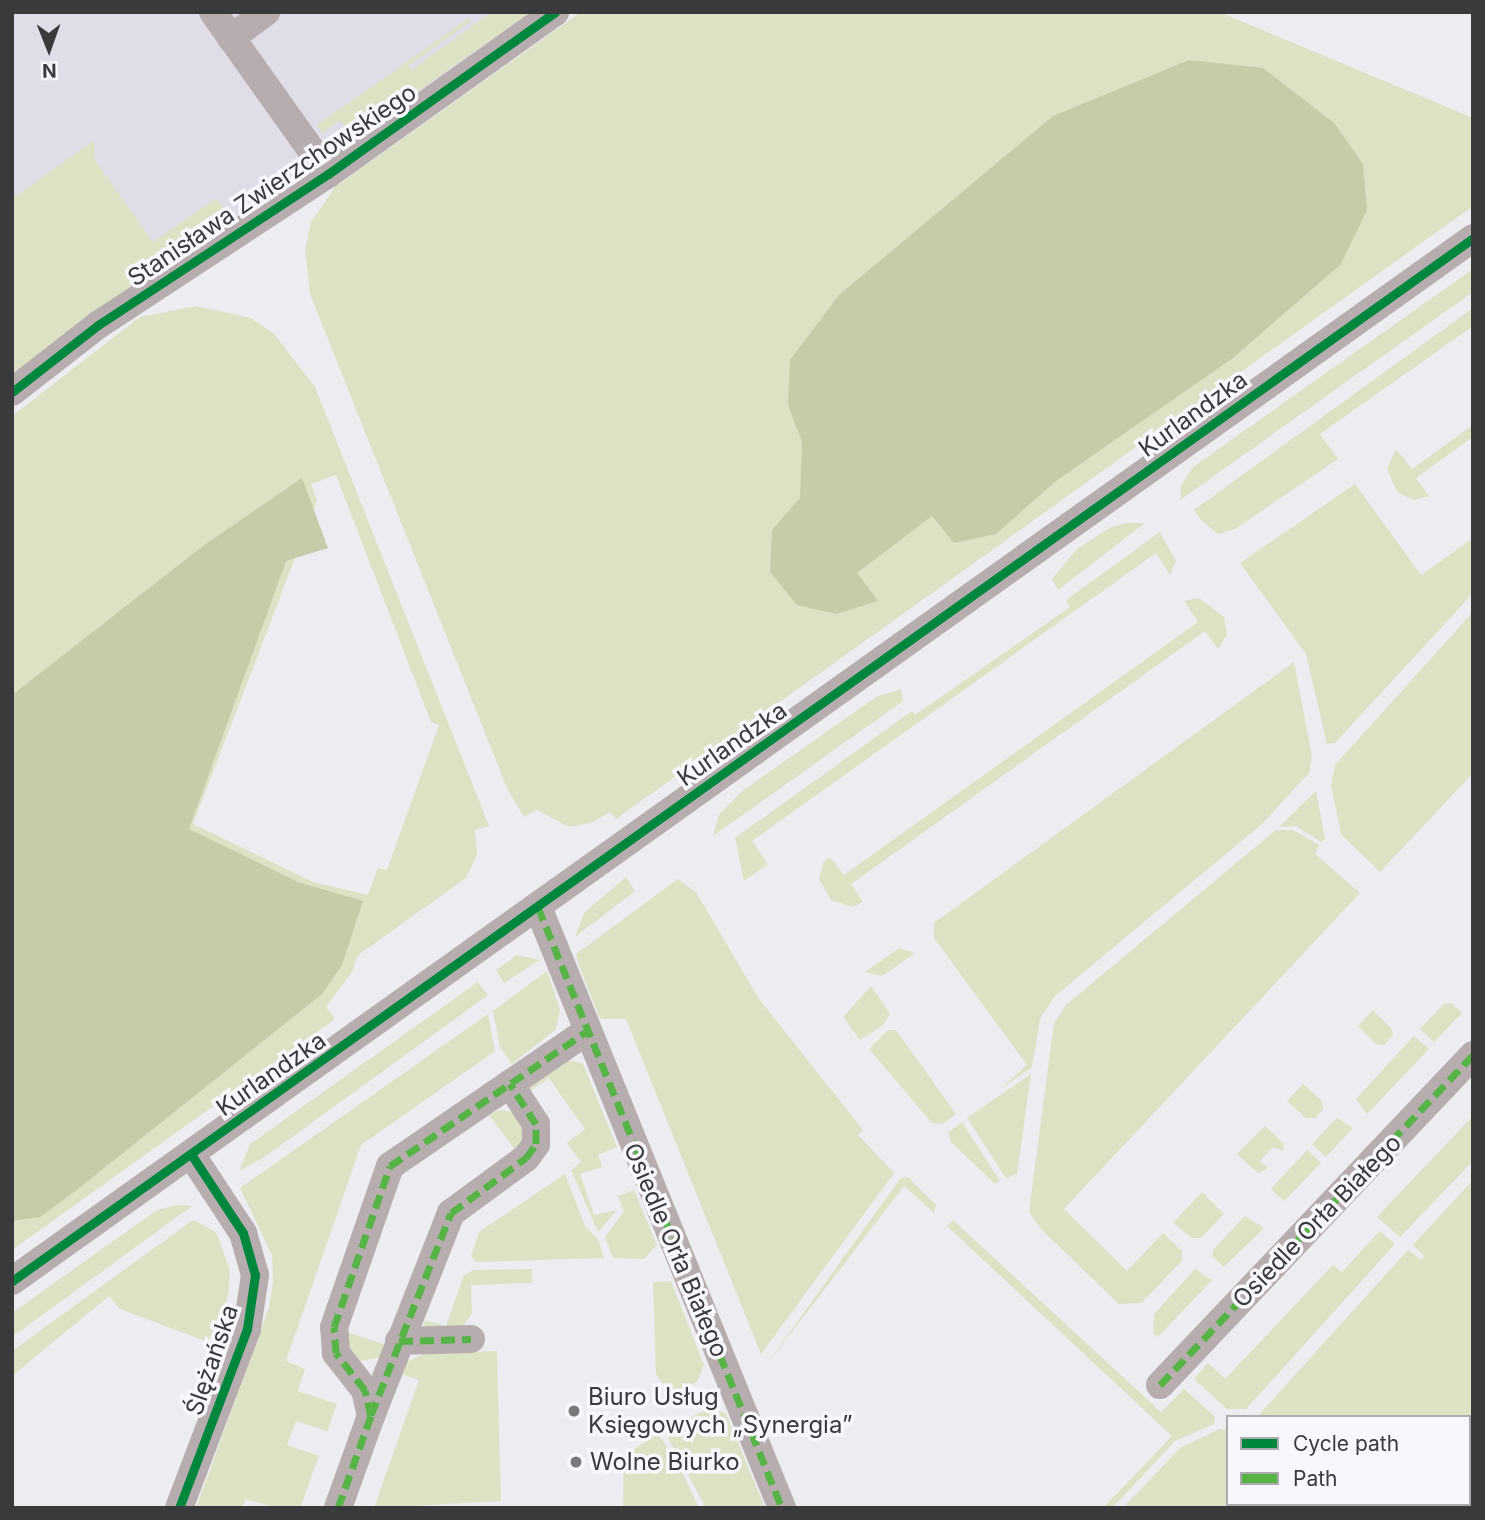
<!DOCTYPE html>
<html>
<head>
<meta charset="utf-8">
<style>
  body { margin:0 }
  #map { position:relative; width:1485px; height:1520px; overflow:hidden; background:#edecf0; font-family:Inter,sans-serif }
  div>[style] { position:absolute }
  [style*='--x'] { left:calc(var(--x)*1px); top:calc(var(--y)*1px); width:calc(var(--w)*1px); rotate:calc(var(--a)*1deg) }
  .built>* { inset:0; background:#e1dde8 }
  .green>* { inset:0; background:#dce2c3 }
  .forest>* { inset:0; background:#c6ccaa }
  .minor>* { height:28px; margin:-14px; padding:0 14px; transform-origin:14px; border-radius:14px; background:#b7adaf }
  .quiet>* { height:7px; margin-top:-3.5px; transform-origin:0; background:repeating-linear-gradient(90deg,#56b346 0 14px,transparent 0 21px) }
  .cycleway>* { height:9px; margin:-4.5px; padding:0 4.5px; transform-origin:4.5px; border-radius:4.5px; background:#00873e }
  .dots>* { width:19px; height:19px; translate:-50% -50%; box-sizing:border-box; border:4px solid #f9f7fe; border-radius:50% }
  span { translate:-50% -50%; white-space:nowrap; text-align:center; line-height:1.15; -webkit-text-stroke:7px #f9f7fe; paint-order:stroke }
  .street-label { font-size:24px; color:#3a393c }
  .poi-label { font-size:24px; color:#3a393c }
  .left { translate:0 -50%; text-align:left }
  .frame { position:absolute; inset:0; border:14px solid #3a393c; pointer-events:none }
  .legend { position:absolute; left:1226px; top:1415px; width:245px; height:91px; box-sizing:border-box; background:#f9f7fe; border:2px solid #adabb0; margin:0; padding:9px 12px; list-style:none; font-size:21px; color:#3a393c }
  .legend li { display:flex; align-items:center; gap:14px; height:35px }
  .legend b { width:35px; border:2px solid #adabb0 }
  .north { position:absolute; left:14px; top:14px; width:70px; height:70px; -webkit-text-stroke:5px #f9f7fe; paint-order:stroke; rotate:179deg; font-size:19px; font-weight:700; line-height:28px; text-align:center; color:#3a393c }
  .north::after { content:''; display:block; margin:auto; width:24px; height:32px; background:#3a393c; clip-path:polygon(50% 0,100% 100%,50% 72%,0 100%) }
</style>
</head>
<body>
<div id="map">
  <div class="built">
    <i style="clip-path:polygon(12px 12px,536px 12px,12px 386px)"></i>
  </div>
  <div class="green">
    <i style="clip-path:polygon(492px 12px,531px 12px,392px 109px,384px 108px,349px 133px,340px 120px,322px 133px,317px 125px,469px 18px,471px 21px,408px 66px,411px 70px)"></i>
    <i style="clip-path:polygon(581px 12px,1219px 12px,1473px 118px,1473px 206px,616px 819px,610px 812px,593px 822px,569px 827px,537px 810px,524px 817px,507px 788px,310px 294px,305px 250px,311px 222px,335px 187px)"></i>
    <i style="clip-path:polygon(94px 140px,95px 160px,153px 242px,216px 198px,234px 222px,12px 378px,12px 199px)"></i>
    <i style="clip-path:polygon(1473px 269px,1473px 292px,1180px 500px,1181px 485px,1193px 467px)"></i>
    <i style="clip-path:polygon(evenodd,196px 306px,251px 318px,274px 334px,315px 387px,489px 826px,475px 830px,477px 855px,466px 878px,357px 956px,352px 972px,326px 1007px,335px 1019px,12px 1250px,12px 416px,140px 317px,196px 306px,336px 475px,431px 722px,439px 725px,387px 870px,378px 868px,368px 895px,313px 882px,193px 824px,317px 501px,311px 484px,336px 475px)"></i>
    <i style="clip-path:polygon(1473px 308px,1473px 326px,1320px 434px,1338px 459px,1235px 529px,1218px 534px,1201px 520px,1194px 510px)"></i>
    <i style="clip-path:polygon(1473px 425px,1473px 437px,1416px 478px,1429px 496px,1414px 500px,1397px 492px,1387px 469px,1396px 449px,1412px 469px)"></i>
    <i style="clip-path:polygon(1355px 484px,1421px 575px,1473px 538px,1473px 593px,1335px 743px,1327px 744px,1306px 654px,1240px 563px)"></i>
    <i style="clip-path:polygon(1127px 523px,1145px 523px,1058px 590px,1052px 579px,1077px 549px,1111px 527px)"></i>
    <i style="clip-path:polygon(1160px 532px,1176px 561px,1170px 575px,1156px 553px,752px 841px,768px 864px,744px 881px,735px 838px,912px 711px,915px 715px,1070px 607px,1066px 600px)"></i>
    <i style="clip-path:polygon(1199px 598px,1224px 617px,1227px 635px,1218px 649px,1205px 631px,851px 884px,863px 902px,852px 907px,831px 900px,819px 879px,824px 861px,830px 857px,844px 875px,1198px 622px,1184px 601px)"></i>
    <i style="clip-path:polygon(1473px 612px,1473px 773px,1380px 872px,1341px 834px,1331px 786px,1335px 765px)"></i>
    <i style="clip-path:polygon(1294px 662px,1312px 757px,1309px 773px,1262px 824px,1055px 996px,1040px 1019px,1032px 1067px,1000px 1089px,1027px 1065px,934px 938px,934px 923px)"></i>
    <i style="clip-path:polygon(901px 689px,903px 701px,713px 836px,719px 815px,741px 792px,876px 697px)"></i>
    <i style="clip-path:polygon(1316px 791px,1325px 839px,1321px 842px,1296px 826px,1279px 827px)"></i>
    <i style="clip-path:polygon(1276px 830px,1293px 830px,1319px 845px,1315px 854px,1360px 893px,1064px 1209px,1127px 1271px,1163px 1233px,1182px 1251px,1182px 1261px,1141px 1303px,1119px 1304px,1041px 1229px,1029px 1212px,1054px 1023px,1066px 1005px)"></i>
    <i style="clip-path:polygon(626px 877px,635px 891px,575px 937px,584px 913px)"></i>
    <i style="clip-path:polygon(678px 879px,696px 892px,759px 999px,863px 1130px,858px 1135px,894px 1173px,761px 1354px,626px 1019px,600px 1019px,578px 963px,576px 954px)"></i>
    <i style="clip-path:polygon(899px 948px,915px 953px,882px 976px,865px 972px)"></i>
    <i style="clip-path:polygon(517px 955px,540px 960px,504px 983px,496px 970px)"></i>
    <i style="clip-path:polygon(547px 971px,560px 1010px,556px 1029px,512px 1064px,500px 1047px,493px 1011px)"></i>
    <i style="clip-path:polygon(478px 982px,488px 995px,266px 1156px,239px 1171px,250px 1144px)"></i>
    <i style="clip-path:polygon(871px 986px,890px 1014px,883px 1025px,860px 1040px,843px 1017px)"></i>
    <i style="clip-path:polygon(1451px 1003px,1462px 1013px,1434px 1042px,1420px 1029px,1444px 1004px)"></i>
    <i style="clip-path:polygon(1373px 1010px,1391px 1028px,1393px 1035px,1384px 1045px,1376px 1044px,1358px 1026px)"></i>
    <i style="clip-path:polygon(488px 1014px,495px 1051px,361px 1145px,286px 1361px,305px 1369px,298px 1391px,337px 1404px,327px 1431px,296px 1421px,287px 1445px,319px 1456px,300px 1508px,277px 1508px,246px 1499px,242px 1508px,196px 1508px,269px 1308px,273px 1282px,272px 1255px,240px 1188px)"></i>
    <i style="clip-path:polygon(888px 1030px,896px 1030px,956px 1114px,943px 1124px,932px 1123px,869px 1049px)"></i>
    <i style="clip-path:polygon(1414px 1036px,1429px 1049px,1367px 1114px,1356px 1099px)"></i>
    <i style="clip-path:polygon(569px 1060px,583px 1064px,617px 1147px,598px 1155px,602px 1167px,580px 1174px,594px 1215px,617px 1210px,598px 1232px,571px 1170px,581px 1162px,567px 1143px,585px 1129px,549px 1078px,530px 1091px,528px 1087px)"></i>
    <i style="clip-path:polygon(1031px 1074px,1017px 1174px,1006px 1178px,967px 1118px)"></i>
    <i style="clip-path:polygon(1303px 1084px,1322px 1101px,1323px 1109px,1315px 1118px,1306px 1118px,1287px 1101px)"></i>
    <i style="clip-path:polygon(500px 1110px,513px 1112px,524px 1131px,523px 1143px,515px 1150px,489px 1115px)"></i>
    <i style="clip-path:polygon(1473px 1116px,1473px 1161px,1400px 1237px,1377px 1217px)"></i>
    <i style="clip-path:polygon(1337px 1118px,1353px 1128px,1326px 1157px,1312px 1144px)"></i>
    <i style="clip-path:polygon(962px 1122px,1000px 1181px,995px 1184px,950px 1141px,949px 1132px)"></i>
    <i style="clip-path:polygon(1265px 1126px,1283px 1143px,1284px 1151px,1273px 1147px,1260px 1161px,1268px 1168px,1258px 1173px,1237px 1154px)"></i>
    <i style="clip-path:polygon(1307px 1150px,1321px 1163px,1284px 1201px,1271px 1189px)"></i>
    <i style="clip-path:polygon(565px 1174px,585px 1226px,598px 1239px,604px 1258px,476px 1262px,471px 1256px,479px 1232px)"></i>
    <i style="clip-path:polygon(908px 1177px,936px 1205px,934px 1213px,904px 1186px,767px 1364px,900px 1179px)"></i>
    <i style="clip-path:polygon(1473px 1180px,1473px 1503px,1469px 1417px,1257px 1417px,1408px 1250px,1421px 1260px,1424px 1256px,1413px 1245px)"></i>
    <i style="clip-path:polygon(634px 1190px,657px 1245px,644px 1259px,613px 1258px,605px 1237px,624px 1211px,618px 1196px)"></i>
    <i style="clip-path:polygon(1202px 1192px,1224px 1214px,1201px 1238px,1192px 1238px,1173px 1223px)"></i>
    <i style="clip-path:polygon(177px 1205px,192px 1206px,12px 1337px,12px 1313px,157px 1210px)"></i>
    <i style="clip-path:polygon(1245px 1216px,1264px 1228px,1224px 1267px,1213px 1257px,1213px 1250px)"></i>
    <i style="clip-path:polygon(193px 1220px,216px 1232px,230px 1270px,228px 1296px,208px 1342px,120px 1309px,109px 1296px,12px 1376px,12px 1351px)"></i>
    <i style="clip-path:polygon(953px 1220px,1161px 1412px,1184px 1389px,1215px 1417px,1214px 1424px,1175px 1441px,1112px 1508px,1103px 1508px,1172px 1436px,947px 1226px)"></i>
    <i style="clip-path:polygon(1380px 1231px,1395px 1244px,1246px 1409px,1227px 1409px,1194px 1379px,1208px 1363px,1225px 1379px,1333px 1265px,1342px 1272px)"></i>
    <i style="clip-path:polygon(532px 1269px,532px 1283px,471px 1285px,472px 1313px,462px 1328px,423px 1327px,425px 1320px,446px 1326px,464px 1275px,474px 1270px)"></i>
    <i style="clip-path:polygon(1195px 1269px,1212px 1280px,1158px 1337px,1153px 1333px,1154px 1314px)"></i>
    <i style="clip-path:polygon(671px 1281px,704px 1365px,697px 1382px,681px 1391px,664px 1385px,656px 1374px,653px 1282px)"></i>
    <i style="clip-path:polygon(347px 1332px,389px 1346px,382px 1357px,360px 1361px,348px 1345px)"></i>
    <i style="clip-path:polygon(497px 1351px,501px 1501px,374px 1508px,419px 1380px,398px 1373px,406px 1362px,427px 1353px)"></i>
    <i style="clip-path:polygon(712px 1407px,726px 1414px,765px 1508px,706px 1508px,664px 1430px)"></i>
    <i style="clip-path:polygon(1220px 1429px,1228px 1430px,1228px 1504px,1409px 1508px,1123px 1508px,1180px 1448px)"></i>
    <i style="clip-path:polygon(658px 1433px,682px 1472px,699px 1508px,623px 1508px,624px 1456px)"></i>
  </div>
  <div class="forest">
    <i style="clip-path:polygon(1189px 60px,1263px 68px,1334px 123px,1363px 164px,1367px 210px,1341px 264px,1233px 358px,1056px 481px,996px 534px,954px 543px,932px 516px,857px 573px,878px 601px,836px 614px,797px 605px,770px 572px,772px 530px,800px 498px,802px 442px,788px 405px,790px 360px,839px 295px,1053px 116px)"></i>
    <i style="clip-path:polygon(302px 478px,328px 548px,286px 561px,189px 829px,298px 882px,363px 901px,342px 965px,322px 994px,78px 1189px,40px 1217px,12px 1221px,12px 695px,203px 546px)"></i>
  </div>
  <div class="minor">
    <i style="--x:213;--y:12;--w:199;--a:54.6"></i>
    <i style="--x:231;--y:38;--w:44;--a:-36.6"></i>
    <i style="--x:12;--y:392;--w:109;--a:-37.9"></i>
    <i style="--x:98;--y:325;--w:275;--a:-33.3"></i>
    <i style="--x:328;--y:174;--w:279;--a:-35.5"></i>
    <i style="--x:538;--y:907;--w:649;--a:67.9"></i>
    <i style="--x:12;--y:1281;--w:1795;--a:-35.52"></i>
    <i style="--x:399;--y:1341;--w:72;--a:-1.6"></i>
    <i style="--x:1160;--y:1385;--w:455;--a:-46.5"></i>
    <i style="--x:371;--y:1416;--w:218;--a:-68.5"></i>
    <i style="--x:451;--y:1213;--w:93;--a:-36.3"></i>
    <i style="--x:526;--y:1158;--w:17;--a:-54"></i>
    <i style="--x:536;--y:1144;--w:20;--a:-90"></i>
    <i style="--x:536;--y:1124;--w:48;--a:-123"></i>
    <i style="--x:179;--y:1508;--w:191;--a:-69.2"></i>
    <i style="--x:247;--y:1329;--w:55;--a:-81.6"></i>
    <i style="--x:255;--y:1275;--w:44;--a:-105.9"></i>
    <i style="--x:243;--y:1233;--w:95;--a:-123.4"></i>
    <i style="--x:338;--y:1508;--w:98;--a:-70.3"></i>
    <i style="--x:371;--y:1416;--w:27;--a:-103"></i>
    <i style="--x:365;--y:1390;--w:47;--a:-128.1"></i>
    <i style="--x:336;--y:1353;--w:26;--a:-94"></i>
    <i style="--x:334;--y:1327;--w:170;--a:-70.8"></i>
    <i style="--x:390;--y:1166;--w:237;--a:-34.4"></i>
  </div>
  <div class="quiet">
    <i style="--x:538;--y:907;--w:649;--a:67.9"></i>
    <i style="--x:399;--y:1341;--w:72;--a:-1.6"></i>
    <i style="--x:1160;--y:1385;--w:455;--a:-46.5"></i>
    <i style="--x:371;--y:1415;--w:217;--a:-68.4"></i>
    <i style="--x:451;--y:1213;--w:93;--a:-36.3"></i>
    <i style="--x:526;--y:1158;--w:17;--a:-54"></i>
    <i style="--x:536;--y:1144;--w:20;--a:-90"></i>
    <i style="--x:536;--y:1124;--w:48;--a:-123"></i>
    <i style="--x:338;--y:1508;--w:98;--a:-70.3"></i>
    <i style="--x:371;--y:1416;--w:27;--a:-103"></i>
    <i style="--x:365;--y:1390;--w:47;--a:-128.1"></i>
    <i style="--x:336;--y:1353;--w:26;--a:-94"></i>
    <i style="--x:334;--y:1327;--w:170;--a:-70.8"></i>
    <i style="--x:390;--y:1166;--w:237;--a:-34.4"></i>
  </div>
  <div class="cycleway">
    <i style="--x:12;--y:392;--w:109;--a:-37.9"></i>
    <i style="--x:98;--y:325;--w:275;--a:-33.3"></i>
    <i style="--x:328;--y:174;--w:279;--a:-35.5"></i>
    <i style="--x:12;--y:1281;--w:1795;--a:-35.52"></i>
    <i style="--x:179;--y:1508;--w:191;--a:-69.2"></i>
    <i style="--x:247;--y:1329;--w:55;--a:-81.6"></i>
    <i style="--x:255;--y:1275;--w:44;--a:-105.9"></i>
    <i style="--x:243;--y:1233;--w:95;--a:-123.4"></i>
  </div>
  <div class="dots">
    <i style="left:574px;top:1411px;background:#79787b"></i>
    <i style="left:576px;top:1462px;background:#79787b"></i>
  </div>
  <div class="street-label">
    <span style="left:272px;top:185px;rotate:-34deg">Stanisława Zwierzchowskiego</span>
    <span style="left:1193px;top:414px;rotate:-36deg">Kurlandzka</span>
    <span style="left:732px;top:744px;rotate:-35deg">Kurlandzka</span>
    <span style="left:271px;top:1074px;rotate:-35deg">Kurlandzka</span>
    <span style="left:1317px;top:1221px;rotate:-46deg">Osiedle Orła Białego</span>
    <span style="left:676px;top:1250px;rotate:67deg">Osiedle Orła Białego</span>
    <span style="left:212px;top:1360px;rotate:-71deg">Ślężańska</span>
  </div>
  <div class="poi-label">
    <span class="left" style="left:588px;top:1411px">Biuro Usług<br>Księgowych „Synergia”</span>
    <span class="left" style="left:590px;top:1462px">Wolne Biurko</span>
  </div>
  <div class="frame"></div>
  <ul class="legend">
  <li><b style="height:9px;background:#00873e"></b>Cycle path</li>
  <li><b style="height:9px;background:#56b346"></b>Path</li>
  </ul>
  <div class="north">N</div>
</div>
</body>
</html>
